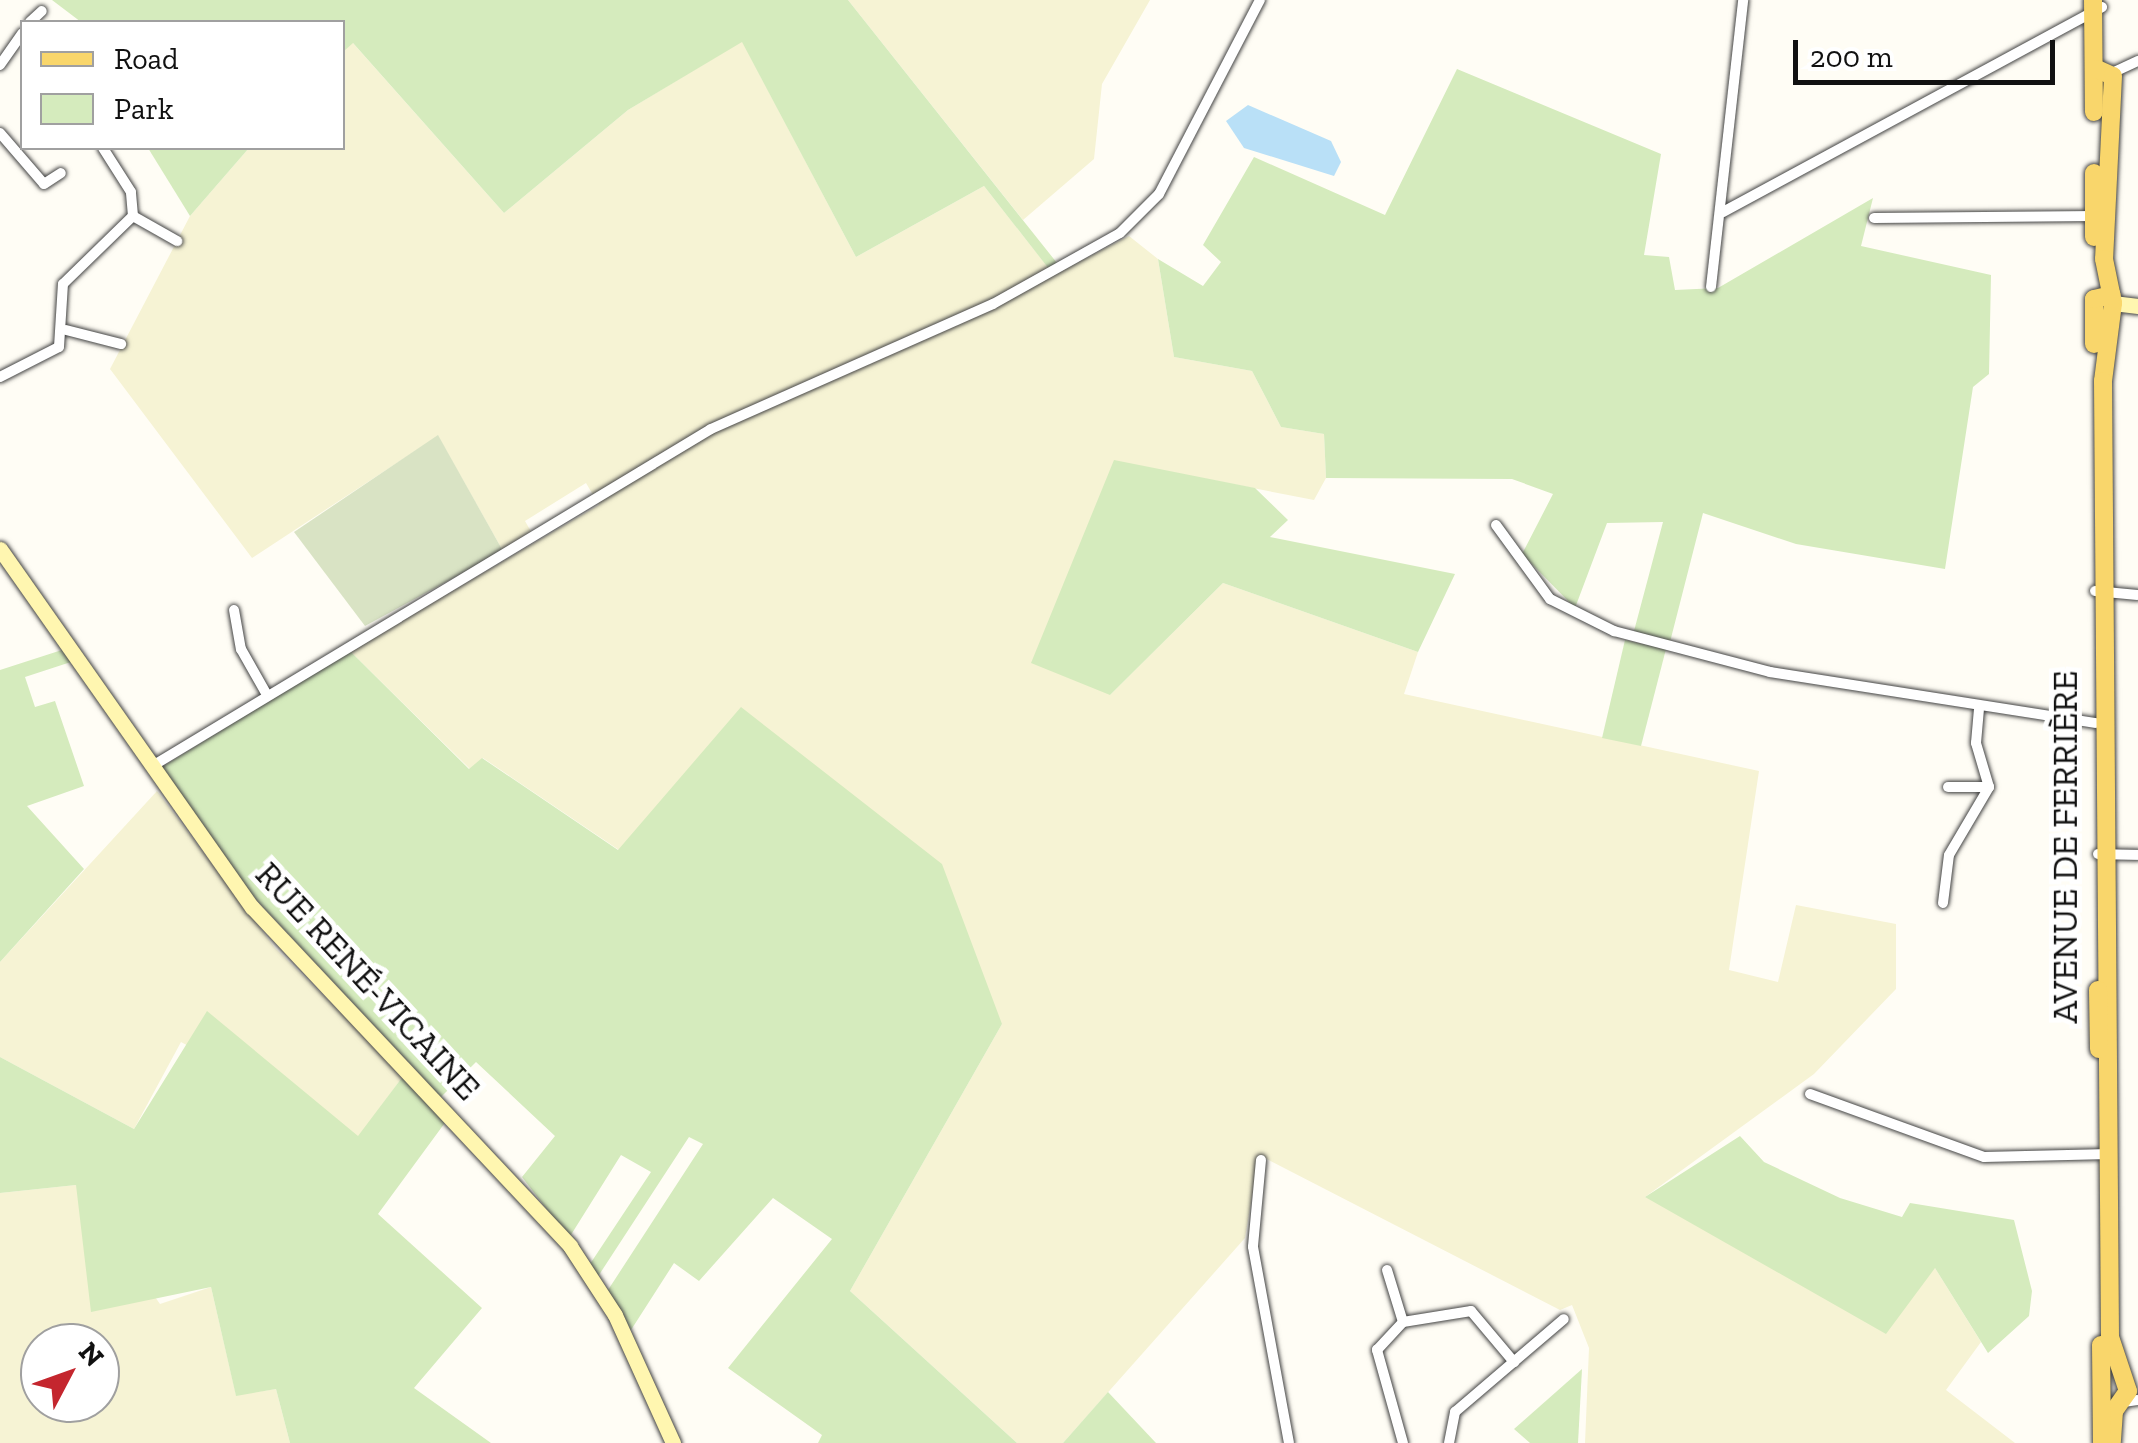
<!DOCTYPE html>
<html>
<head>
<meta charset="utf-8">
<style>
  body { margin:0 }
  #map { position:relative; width:2138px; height:1443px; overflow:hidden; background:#fffdf5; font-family:"Zilla Slab",serif }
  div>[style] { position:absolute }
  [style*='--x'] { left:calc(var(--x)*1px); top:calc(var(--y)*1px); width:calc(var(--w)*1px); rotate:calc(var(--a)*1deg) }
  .farmland>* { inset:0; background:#f6f3d4 }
  .green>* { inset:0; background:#d5ebbd }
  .cemetery>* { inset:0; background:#d9e3c4 }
  .water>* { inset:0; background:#b9e0f7 }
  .roads { filter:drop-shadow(0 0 2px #444) drop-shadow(0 0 2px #444) }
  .street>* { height:10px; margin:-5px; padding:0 5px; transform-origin:5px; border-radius:5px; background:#fff }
  .secondary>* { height:15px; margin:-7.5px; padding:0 7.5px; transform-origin:7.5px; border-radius:7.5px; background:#fff6b0 }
  .primary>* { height:18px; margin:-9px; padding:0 9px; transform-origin:9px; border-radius:9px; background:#f9d66b }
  span { translate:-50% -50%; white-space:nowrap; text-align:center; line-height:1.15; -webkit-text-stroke:10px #fff; paint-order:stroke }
  .street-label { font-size:35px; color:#111 }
  .legend { position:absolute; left:20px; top:20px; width:325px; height:130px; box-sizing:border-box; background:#fff; border:2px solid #a0a0a0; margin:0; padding:12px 18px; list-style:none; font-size:30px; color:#111 }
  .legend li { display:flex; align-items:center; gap:20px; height:50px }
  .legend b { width:50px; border:2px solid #a0a0a0 }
  .north { position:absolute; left:20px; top:1323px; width:100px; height:100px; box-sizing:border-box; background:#fff; border:2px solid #a0a0a0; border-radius:50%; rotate:49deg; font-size:28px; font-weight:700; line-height:40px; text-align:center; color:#111 }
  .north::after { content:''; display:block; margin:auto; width:35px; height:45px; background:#c4262e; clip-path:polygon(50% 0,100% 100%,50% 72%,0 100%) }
  .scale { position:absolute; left:1793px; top:40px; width:262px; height:45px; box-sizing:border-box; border:5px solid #111; border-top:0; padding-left:12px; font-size:30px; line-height:35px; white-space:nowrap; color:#111; -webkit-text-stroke:8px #fff; paint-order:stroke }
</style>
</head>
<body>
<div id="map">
  <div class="farmland">
    <i style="clip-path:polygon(848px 0,1150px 0,1102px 84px,1094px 159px,1023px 220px)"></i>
    <i style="clip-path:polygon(742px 41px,856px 257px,984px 186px,1054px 275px,1129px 236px,1158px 259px,1174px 357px,1252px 371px,1281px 427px,1324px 434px,1326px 478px,1314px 500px,1114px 461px,1110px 695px,1223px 583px,1418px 652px,1404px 694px,1759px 771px,1729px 970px,1778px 982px,1796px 905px,1896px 924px,1896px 989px,1814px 1074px,1645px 1197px,1935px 1268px,1981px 1342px,1946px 1390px,2015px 1443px,1585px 1443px,1589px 1348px,1572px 1305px,1560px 1310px,1259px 1155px,1245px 1238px,1063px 1443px,1017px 1443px,850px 1291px,1002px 1024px,619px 850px,483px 758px,470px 769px,350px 651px,599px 505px,586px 483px,525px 521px,533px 535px,503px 551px,438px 436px,252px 558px,110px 369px,190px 216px,249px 148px,342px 148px,343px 52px,352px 42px,504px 213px,628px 110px)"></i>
    <i style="clip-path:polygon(157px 791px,275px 948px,404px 1075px,359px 1137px,181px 1042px,134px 1129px,0 1057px,0 962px)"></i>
    <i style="clip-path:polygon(evenodd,76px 1185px,160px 1304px,211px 1287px,236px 1395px,276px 1389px,290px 1443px,0 1443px,0 1193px,76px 1185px,40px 1343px,100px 1343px,100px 1403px,40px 1403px,40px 1343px)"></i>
  </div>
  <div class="green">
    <i style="clip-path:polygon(52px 0,848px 0,1057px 263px,1049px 269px,984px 186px,856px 257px,742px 42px,628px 110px,504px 213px,353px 43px,343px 52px,342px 22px,81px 22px)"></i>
    <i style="clip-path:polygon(1457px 69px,1661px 154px,1644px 255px,1669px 257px,1675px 290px,1718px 288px,1873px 198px,1861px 246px,1991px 275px,1989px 374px,1973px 387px,1945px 569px,1796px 544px,1703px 513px,1670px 642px,1634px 631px,1663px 522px,1607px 523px,1575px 608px,1522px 554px,1553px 494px,1512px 479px,1326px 478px,1324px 434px,1281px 427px,1252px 371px,1174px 357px,1158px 259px,1203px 286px,1221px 262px,1203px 245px,1254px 157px,1385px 215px)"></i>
    <i style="clip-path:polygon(148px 148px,249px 148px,190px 216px)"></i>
    <i style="clip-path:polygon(1114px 460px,1255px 488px,1288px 520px,1270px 537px,1455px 574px,1418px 652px,1223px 583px,1110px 695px,1031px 663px)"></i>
    <i style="clip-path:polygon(1625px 640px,1666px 649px,1641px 746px,1602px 738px)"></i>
    <i style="clip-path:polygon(65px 649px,74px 661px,25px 677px,35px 707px,55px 701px,84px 786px,27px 806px,84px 869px,0 962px,0 670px)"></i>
    <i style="clip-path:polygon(350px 651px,469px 769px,482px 758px,618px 850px,741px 707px,942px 864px,1002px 1024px,850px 1291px,1017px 1443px,818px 1443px,822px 1435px,728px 1368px,832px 1239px,773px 1198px,699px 1281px,674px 1263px,631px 1330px,608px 1290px,703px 1144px,689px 1137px,597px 1278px,590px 1264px,651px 1172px,621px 1155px,569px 1238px,522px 1177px,555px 1136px,476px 1062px,441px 1097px,236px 878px,162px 767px)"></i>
    <i style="clip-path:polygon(207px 1011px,358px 1136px,404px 1075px,447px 1120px,378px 1214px,482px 1308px,414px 1388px,491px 1443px,290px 1443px,276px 1389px,236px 1396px,211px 1287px,91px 1312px,76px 1185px,0 1193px,0 1057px,134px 1129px)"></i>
    <i style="clip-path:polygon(1740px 1136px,1764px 1162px,1840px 1198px,1902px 1217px,1910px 1203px,2014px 1220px,2032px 1291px,2029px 1316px,1988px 1353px,1935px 1268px,1886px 1334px,1645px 1197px)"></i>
    <i style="clip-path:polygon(1582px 1369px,1578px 1443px,1530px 1443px,1514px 1429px)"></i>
    <i style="clip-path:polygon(1108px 1392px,1156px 1443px,1063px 1443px)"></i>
  </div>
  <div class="cemetery">
    <i style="clip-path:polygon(438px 435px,503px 551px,365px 626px,294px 532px)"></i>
  </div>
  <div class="water">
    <i style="clip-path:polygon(1248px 105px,1331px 141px,1341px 162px,1334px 176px,1244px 148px,1226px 121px)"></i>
  </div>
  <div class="roads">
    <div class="street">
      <i style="--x:30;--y:22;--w:16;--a:-43"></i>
      <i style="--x:0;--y:65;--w:39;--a:-55"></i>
      <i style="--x:2112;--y:73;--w:29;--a:-25"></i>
      <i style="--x:0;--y:133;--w:67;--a:49.2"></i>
      <i style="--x:44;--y:184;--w:20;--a:-33"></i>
      <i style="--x:1723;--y:212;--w:431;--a:-28.4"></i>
      <i style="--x:133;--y:216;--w:51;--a:29.6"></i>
      <i style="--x:1874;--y:218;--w:221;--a:-0.5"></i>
      <i style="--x:1711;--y:287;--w:289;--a:-83.6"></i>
      <i style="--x:66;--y:330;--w:57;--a:14.3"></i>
      <i style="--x:0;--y:377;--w:66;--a:-27"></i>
      <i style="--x:59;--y:347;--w:63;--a:-86.4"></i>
      <i style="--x:63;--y:284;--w:98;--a:-44.2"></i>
      <i style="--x:133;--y:216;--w:24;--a:-95"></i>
      <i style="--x:131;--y:192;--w:52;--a:-122.5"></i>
      <i style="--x:1496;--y:525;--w:92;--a:53.9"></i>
      <i style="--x:1550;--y:599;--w:72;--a:26.6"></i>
      <i style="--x:1614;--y:631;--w:161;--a:14.7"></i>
      <i style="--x:1770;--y:672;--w:330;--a:8.9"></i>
      <i style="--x:2095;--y:591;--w:43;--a:5.3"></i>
      <i style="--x:234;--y:610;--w:40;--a:80"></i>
      <i style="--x:241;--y:649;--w:53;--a:60.5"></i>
      <i style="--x:154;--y:765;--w:650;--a:-31.1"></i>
      <i style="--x:711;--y:429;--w:308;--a:-23.9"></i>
      <i style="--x:993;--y:304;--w:145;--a:-29.2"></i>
      <i style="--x:1120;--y:233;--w:55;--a:-45"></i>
      <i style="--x:1159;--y:194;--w:219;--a:-62.5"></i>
      <i style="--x:1948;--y:787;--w:41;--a:0"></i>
      <i style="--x:2098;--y:854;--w:40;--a:1.4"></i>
      <i style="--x:1943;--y:903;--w:48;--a:-82.9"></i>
      <i style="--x:1949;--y:855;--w:79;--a:-59.5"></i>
      <i style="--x:1989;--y:787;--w:46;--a:-106.5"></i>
      <i style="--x:1976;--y:743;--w:33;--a:-85"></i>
      <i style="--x:1810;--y:1094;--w:185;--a:19.9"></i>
      <i style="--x:1984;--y:1157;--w:126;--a:-1.4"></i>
      <i style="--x:1261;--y:1160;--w:87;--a:95.3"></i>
      <i style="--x:1253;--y:1247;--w:199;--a:79.6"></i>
      <i style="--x:1387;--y:1270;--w:54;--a:72.9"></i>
      <i style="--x:2123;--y:1402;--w:15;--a:-8"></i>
      <i style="--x:1403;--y:1443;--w:97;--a:-105.6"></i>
      <i style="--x:1377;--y:1350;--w:38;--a:-47"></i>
      <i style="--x:1403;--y:1322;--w:69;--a:-9.2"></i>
      <i style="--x:1471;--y:1311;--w:67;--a:49.9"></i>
      <i style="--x:1449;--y:1443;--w:32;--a:-79"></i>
      <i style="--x:1455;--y:1412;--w:143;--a:-40.5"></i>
    </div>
    <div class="secondary">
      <i style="--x:2113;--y:303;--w:25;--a:7"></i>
      <i style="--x:0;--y:549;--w:438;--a:54.9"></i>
      <i style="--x:252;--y:907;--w:465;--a:46.8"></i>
      <i style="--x:570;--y:1246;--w:82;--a:56.9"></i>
      <i style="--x:615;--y:1315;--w:141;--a:65.6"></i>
    </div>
    <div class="primary">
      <i style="--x:2093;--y:0;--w:112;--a:89.5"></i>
      <i style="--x:2097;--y:69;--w:17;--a:24"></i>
      <i style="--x:2113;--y:76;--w:183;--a:92.8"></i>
      <i style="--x:2104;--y:259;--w:45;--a:78.4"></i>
      <i style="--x:2113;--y:303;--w:79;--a:97.3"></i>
      <i style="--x:2103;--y:381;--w:956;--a:89.58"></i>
      <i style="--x:2110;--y:1337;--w:57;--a:71.6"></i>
      <i style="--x:2128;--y:1391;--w:24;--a:125"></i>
      <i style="--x:2114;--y:1411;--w:32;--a:94"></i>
      <i style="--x:2094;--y:237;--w:64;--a:-90"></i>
      <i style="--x:2094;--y:344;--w:45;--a:-90"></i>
      <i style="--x:2094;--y:299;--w:18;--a:-13"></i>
      <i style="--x:2098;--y:990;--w:59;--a:89"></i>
      <i style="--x:2101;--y:1345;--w:98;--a:89.4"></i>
    </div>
  </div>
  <div class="street-label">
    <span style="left:2065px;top:847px;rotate:-90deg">AVENUE DE FERRIÈRE</span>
    <span style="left:368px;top:981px;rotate:47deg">RUE RENÉ-VICAINE</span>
  </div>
  <ul class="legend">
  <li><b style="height:12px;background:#f9d66b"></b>Road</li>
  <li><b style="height:28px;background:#d5ebbd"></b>Park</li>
  </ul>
  <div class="north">N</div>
  <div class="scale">200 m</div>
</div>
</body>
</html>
